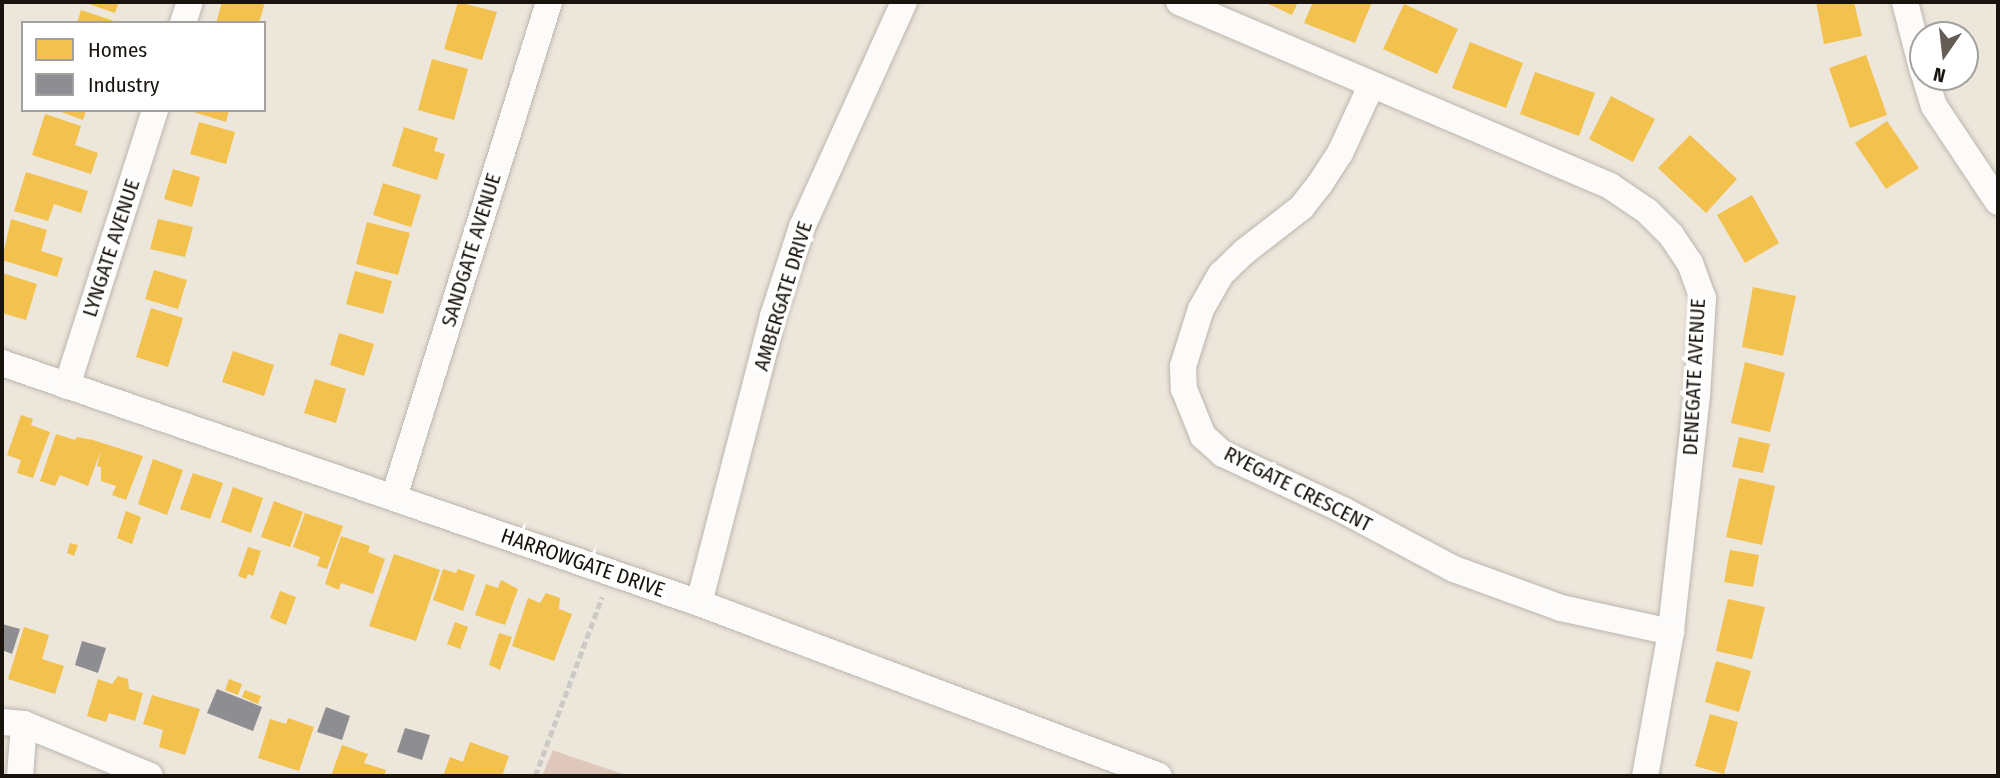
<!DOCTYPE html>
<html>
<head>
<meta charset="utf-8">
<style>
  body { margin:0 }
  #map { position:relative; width:2000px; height:778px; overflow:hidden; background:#ede6db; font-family:"Fira Sans Condensed",sans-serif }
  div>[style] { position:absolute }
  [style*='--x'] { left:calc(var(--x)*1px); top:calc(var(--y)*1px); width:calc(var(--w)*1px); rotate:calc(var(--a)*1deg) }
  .green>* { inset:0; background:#dfc7bc }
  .homes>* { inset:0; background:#f2c14e }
  .industry>* { inset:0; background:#8d8d92 }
  .path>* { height:4.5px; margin-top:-2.25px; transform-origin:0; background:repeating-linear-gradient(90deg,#cccac7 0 7px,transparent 0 10.5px) }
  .roads { filter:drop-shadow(0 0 2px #bbb6ad) drop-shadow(0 0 2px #bbb6ad) }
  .street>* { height:26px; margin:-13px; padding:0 13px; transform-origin:13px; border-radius:13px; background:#fcfbfa }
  span { translate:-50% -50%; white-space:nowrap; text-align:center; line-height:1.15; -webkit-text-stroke:7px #fff; paint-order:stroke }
  .street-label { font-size:21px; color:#18130c }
  .frame { position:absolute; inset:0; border:4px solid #18130c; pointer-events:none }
  .legend { position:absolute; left:21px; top:21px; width:245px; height:91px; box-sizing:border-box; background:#fff; border:2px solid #a3a19e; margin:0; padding:9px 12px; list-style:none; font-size:21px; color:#18130c }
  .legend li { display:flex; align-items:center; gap:14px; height:35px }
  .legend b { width:35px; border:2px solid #a3a19e }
  .north { position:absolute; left:1909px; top:21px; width:70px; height:70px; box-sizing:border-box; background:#fff; border:2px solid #a3a19e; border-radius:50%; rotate:194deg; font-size:19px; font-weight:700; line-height:28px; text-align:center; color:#18130c }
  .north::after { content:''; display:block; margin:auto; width:24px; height:32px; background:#635d54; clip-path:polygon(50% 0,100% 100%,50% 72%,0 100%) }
</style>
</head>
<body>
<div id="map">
  <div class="green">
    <i style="clip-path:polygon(553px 750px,566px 755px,629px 776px,542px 776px)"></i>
  </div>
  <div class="homes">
    <i style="clip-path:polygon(83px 2px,119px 2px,115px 13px)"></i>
    <i style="clip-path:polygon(222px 2px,265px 2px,259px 23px,216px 23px)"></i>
    <i style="clip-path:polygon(458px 2px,497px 12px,482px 60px,444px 49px)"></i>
    <i style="clip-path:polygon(1264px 2px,1298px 2px,1292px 15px)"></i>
    <i style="clip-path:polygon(1313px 2px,1372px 2px,1355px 43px,1304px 23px)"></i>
    <i style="clip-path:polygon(1816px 2px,1854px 2px,1862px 36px,1824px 44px)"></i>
    <i style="clip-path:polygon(1404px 4px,1458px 29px,1437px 74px,1383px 49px)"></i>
    <i style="clip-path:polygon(81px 10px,117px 22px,117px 23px,77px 23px)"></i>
    <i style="clip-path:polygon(1470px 42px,1523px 63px,1506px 108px,1452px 88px)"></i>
    <i style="clip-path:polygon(1866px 55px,1887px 115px,1850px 128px,1829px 68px)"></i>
    <i style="clip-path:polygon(432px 59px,468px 69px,454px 120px,418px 110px)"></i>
    <i style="clip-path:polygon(1535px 72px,1595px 93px,1579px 136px,1520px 114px)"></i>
    <i style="clip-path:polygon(1611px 96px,1655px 119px,1633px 162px,1589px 139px)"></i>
    <i style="clip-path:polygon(56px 110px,86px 110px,83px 120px)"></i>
    <i style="clip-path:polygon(187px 110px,229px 110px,226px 122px)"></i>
    <i style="clip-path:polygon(45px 114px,81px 126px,75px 145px,98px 153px,91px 174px,32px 155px)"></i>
    <i style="clip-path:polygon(1887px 121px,1919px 168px,1886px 189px,1855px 143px)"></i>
    <i style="clip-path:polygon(199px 122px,235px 132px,226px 164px,190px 154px)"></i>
    <i style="clip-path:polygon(404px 127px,438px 138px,434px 151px,445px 154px,437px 180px,392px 166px)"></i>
    <i style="clip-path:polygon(1690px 135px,1737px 179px,1706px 213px,1658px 168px)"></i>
    <i style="clip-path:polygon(173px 169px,200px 177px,192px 207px,164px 199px)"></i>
    <i style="clip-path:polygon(26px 172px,88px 191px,81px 213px,54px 204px,48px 221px,14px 211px)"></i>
    <i style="clip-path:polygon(383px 183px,421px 195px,411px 227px,373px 215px)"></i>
    <i style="clip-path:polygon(1752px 195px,1779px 243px,1745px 263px,1717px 215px)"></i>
    <i style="clip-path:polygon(11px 219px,47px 230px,41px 251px,63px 258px,57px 277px,2px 260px)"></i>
    <i style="clip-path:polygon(158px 219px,193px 227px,185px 257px,150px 249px)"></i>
    <i style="clip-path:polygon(367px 222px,410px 233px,398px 275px,356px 264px)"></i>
    <i style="clip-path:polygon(154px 270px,187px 280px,178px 309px,145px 299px)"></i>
    <i style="clip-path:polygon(355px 271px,392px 281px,383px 314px,346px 304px)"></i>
    <i style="clip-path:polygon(2px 273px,37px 284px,26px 320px,2px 313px)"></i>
    <i style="clip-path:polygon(1753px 287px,1796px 296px,1783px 356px,1742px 347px)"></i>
    <i style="clip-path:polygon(151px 308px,183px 318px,168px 367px,136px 357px)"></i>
    <i style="clip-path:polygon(339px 333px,374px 344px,364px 376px,330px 365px)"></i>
    <i style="clip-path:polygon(233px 351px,274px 365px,264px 396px,222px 382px)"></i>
    <i style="clip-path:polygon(1745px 362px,1785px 373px,1770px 432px,1731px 423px)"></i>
    <i style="clip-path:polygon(315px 379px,346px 389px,336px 423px,304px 413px)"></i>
    <i style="clip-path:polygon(21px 415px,33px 419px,31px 425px,50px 432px,33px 478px,17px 473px,21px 460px,7px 455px)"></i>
    <i style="clip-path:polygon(56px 434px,75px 440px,77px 437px,93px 440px,143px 456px,126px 500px,112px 495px,116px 486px,101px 481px,101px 467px,97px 466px,101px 450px,88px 486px,60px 475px,55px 486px,40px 481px)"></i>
    <i style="clip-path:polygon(1739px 437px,1770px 444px,1763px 473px,1732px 467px)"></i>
    <i style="clip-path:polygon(153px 459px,183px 470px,167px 515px,138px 504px)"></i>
    <i style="clip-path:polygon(193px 473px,223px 483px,210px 519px,180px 509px)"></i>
    <i style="clip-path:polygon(1739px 478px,1775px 486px,1762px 545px,1726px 537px)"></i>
    <i style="clip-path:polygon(233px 487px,263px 498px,251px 533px,221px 522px)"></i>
    <i style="clip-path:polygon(274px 501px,303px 512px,290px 547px,261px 537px)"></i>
    <i style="clip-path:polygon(126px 511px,141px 517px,132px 544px,117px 538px)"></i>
    <i style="clip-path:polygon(305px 513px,343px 526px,327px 569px,317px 566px,320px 557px,293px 547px)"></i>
    <i style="clip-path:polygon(341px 536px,370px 546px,368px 552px,385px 559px,373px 594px,341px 583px,339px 590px,325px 584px)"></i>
    <i style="clip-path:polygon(70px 543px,78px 545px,74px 556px,67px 553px)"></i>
    <i style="clip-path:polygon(248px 547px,261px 551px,253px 576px,248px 574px,246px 579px,238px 576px)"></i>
    <i style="clip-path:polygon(1730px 550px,1759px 555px,1753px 587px,1724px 582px)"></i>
    <i style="clip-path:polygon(394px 554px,440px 570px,416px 641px,369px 626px)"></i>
    <i style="clip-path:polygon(443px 569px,456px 573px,458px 569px,475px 575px,463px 611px,433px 600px)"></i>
    <i style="clip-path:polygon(501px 580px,518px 589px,505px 625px,475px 615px,486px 584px,498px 588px)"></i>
    <i style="clip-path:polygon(280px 591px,296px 597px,286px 625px,270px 618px)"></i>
    <i style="clip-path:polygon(546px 593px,560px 598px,559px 609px,572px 614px,554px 661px,512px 646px,528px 598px,540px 603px)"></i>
    <i style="clip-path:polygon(1728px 599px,1765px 607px,1752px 659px,1716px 651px)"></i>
    <i style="clip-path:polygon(455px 622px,468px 627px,460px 649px,447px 644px)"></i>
    <i style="clip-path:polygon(24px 627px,49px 635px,42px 659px,64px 666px,55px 694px,8px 679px)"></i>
    <i style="clip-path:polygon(499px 633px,512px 637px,500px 670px,489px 665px)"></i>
    <i style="clip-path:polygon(1716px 661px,1751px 671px,1739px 712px,1705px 702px)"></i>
    <i style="clip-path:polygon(118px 676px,128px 679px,129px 689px,143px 693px,135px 721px,109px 713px,106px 722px,87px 716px,98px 679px,112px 684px)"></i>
    <i style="clip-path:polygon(229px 679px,242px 684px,238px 695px,225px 690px)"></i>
    <i style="clip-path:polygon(245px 690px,261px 696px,258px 704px,242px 697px)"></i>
    <i style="clip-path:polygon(152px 695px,200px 709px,185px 755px,159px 747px,163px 730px,143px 724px)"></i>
    <i style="clip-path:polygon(1710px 714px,1738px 722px,1724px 774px,1695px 766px)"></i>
    <i style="clip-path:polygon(288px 718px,314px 727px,299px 771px,258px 758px,270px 719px,286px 724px)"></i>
    <i style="clip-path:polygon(470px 742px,509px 756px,502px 776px,443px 776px,450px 757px,463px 762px)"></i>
    <i style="clip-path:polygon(342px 745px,368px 754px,364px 763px,386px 770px,384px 776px,331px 776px)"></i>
  </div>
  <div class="industry">
    <i style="clip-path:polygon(2px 624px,20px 629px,12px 654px,2px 650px)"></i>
    <i style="clip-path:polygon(82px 641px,106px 648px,98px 673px,75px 665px)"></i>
    <i style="clip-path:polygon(217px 689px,262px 707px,253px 731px,207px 713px)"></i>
    <i style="clip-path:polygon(326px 707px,350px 716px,342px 740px,317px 732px)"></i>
    <i style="clip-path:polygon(405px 728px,430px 735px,422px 760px,397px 752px)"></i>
  </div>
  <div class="path">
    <i style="--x:535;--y:776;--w:191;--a:-69.5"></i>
  </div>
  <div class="roads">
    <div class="street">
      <i style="--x:1179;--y:2;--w:469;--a:23.1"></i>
      <i style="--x:1610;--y:186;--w:45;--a:34"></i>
      <i style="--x:1647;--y:211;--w:34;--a:45"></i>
      <i style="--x:1671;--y:235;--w:34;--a:56"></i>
      <i style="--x:1690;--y:263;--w:37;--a:70"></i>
      <i style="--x:1703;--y:298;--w:97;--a:93.5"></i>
      <i style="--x:1697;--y:395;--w:238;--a:96.3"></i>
      <i style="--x:1671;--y:632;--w:146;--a:100.2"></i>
      <i style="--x:1905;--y:2;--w:72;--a:75.6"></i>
      <i style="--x:183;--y:23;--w:22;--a:-72"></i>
      <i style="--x:1925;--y:77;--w:30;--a:73"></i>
      <i style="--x:1934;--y:106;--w:115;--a:56.3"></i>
      <i style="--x:1371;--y:86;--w:74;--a:114.8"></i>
      <i style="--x:1340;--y:153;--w:38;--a:123"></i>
      <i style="--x:1319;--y:185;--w:28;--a:128"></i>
      <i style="--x:1302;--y:207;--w:73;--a:142.2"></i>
      <i style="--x:1244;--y:252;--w:32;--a:136"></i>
      <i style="--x:1221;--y:274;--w:40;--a:119.7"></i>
      <i style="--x:1201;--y:309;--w:60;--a:107.5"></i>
      <i style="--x:1183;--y:366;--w:23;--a:88"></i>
      <i style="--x:1184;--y:389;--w:51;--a:68"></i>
      <i style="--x:1203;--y:436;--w:27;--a:42"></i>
      <i style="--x:1223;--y:454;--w:132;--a:25"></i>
      <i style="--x:1343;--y:510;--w:126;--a:28"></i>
      <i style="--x:1454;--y:569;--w:114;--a:20"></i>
      <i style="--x:1561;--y:608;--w:113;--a:12.3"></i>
      <i style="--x:2;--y:363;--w:737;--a:19"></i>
      <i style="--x:699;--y:603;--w:491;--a:20.6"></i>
      <i style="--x:67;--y:386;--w:290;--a:-72.3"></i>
      <i style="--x:394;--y:497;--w:519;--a:-72.61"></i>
      <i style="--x:699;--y:603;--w:296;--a:-75.5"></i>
      <i style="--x:773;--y:316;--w:94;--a:-72"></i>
      <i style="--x:802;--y:227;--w:247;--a:-65.6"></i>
      <i style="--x:2;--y:722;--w:22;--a:5"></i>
      <i style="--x:24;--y:724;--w:136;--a:22.4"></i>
      <i style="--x:20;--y:776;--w:52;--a:-85.6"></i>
    </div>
  </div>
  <div class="street-label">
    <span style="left:111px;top:248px;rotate:-72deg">LYNGATE AVENUE</span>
    <span style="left:471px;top:250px;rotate:-73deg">SANDGATE AVENUE</span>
    <span style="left:783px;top:296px;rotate:-73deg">AMBERGATE DRIVE</span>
    <span style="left:1694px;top:377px;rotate:-87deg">DENEGATE AVENUE</span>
    <span style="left:1298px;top:489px;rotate:27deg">RYEGATE CRESCENT</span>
    <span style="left:583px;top:563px;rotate:19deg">HARROWGATE DRIVE</span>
  </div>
  <div class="frame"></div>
  <ul class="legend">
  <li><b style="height:19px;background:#f2c14e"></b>Homes</li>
  <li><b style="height:19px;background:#8d8d92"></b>Industry</li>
  </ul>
  <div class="north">N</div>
</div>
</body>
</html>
